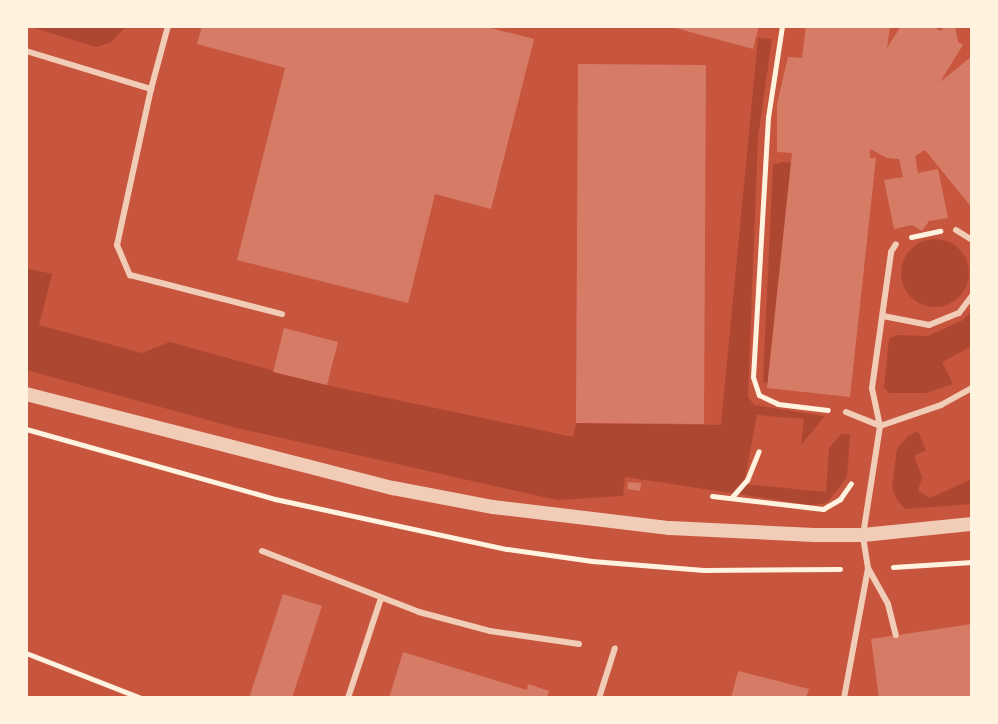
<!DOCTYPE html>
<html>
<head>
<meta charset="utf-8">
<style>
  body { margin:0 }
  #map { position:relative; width:998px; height:724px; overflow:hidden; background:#c8553d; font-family:Lora,serif }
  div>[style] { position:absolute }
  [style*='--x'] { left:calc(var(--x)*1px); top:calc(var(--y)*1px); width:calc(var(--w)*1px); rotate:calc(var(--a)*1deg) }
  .green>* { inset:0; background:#ae4732 }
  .round { border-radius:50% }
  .building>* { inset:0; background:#d67c66 }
  .path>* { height:5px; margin:-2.5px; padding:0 2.5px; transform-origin:2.5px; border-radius:2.5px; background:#fff3e0 }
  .service>* { height:6px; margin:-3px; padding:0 3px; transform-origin:3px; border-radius:3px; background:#f1ccb7 }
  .tertiary>* { height:14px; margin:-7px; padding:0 7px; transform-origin:7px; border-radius:7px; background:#f1ccb7 }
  span { translate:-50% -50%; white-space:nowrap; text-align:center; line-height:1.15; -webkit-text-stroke:8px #fff3e0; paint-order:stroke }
  .frame { position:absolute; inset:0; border:28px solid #fff3e0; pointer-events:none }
</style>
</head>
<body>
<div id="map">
  <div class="green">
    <i style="clip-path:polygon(28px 26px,127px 26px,110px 43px,96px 47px)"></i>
    <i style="clip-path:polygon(758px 38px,772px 39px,758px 137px,748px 397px,754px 405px,825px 416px,801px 445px,804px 419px,757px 415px,744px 484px,826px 492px,829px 448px,841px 434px,850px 434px,847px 477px,827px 503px,810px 505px,625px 477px,623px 496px,557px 500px,237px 428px,26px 370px,26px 268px,52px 274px,39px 325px,142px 353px,170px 342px,326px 385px,573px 437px,576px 423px,721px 425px)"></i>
    <i style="clip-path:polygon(782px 162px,795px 163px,772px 384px,763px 382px,773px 165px)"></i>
    <i class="round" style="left:901px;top:239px;width:68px;height:68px"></i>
    <i style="clip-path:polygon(972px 310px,972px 346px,942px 362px,953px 384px,926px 393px,889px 393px,884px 387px,889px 339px,896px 335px,928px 336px,963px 320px)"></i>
    <i style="clip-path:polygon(918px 431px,926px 450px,914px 456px,922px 477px,918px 491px,930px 498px,972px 479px,972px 504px,905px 509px,897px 500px,892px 488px,897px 449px,908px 436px)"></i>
  </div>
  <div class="building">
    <i style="clip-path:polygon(202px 26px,483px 26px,534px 39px,491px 209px,435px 194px,408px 303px,237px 260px,285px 68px,197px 44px)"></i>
    <i style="clip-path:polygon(668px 26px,759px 26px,753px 49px)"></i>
    <i style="clip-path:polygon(806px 26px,890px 26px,887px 48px,901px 26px,932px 26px,941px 31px,944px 26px,955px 26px,958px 42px,963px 45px,940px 82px,972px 56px,972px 208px,925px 150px,915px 156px,918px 173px,938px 169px,948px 218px,929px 221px,922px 231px,912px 225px,894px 229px,884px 180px,903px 177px,899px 159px,887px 158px,870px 149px,870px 158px,876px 158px,850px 397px,767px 388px,792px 153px,777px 152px,777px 104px,788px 57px,802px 58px)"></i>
    <i style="clip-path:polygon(578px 64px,706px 65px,704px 424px,576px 423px)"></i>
    <i style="clip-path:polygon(284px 328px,338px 342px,327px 385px,273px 372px)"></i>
    <i style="clip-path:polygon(628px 482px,641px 483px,640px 491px,627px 489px)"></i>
    <i style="clip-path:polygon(283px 594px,322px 606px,292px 698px,249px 698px)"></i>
    <i style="clip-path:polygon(972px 624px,972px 698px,879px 698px,871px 639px)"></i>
    <i style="clip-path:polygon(403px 652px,527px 690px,528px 684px,549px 691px,547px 698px,389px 698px)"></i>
    <i style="clip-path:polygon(738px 671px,809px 689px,806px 698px,731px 698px)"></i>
  </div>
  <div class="path">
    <i style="--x:782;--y:26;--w:92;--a:98.7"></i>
    <i style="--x:768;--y:117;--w:260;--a:93.3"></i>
    <i style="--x:753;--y:377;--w:19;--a:72"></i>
    <i style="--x:759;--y:395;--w:21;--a:25"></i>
    <i style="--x:778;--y:404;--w:50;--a:6.8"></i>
    <i style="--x:911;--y:237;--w:30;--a:-12"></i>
    <i style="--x:26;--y:429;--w:259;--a:15.7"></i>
    <i style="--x:275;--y:499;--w:237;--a:12.2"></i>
    <i style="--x:507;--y:549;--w:86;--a:8"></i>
    <i style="--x:592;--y:561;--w:112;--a:4.6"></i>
    <i style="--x:704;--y:570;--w:136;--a:-0.4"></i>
    <i style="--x:712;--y:496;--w:112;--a:6.7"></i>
    <i style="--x:823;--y:509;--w:20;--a:-30"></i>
    <i style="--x:840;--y:499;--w:19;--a:-55"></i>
    <i style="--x:732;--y:497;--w:23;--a:-49"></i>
    <i style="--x:747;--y:480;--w:31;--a:-68"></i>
    <i style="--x:893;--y:567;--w:79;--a:-3.6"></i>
    <i style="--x:26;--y:653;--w:123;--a:21.4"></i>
  </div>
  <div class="service">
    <i style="--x:26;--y:51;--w:131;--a:16.9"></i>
    <i style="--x:151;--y:89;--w:65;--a:-74.9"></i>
    <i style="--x:151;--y:89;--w:160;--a:102.3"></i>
    <i style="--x:117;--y:245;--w:33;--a:67"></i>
    <i style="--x:130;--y:275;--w:157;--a:14.4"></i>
    <i style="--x:956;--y:230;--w:19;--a:32"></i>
    <i style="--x:883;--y:316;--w:47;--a:11.1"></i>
    <i style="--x:929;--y:325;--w:32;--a:-22"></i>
    <i style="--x:959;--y:313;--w:21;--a:-53"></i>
    <i style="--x:846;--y:412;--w:37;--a:22"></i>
    <i style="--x:880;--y:426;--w:39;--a:-102"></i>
    <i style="--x:872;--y:388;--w:137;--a:-82"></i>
    <i style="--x:891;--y:252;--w:9;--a:-58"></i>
    <i style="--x:262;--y:551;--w:168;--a:21.2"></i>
    <i style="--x:419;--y:612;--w:73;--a:15"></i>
    <i style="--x:490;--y:631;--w:90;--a:8.3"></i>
    <i style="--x:868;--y:568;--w:41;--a:60.9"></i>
    <i style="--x:888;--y:604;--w:32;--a:76"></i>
    <i style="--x:348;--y:698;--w:105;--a:-71.7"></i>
    <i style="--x:599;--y:698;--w:52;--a:-72.3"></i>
    <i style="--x:844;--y:698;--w:132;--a:-79.5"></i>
    <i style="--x:868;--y:568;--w:33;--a:-99"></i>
    <i style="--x:863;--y:535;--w:110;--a:-81.1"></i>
    <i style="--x:880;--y:426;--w:65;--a:-19"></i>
    <i style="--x:941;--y:405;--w:35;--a:-29"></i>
  </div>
  <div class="tertiary">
    <i style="--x:26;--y:394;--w:379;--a:14.4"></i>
    <i style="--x:393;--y:488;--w:102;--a:10.8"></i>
    <i style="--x:493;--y:507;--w:178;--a:6.8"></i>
    <i style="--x:670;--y:528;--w:144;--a:2.8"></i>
    <i style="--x:814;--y:535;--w:49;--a:0"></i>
    <i style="--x:863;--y:535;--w:110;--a:-5.8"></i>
  </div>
  <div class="frame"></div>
</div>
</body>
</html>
